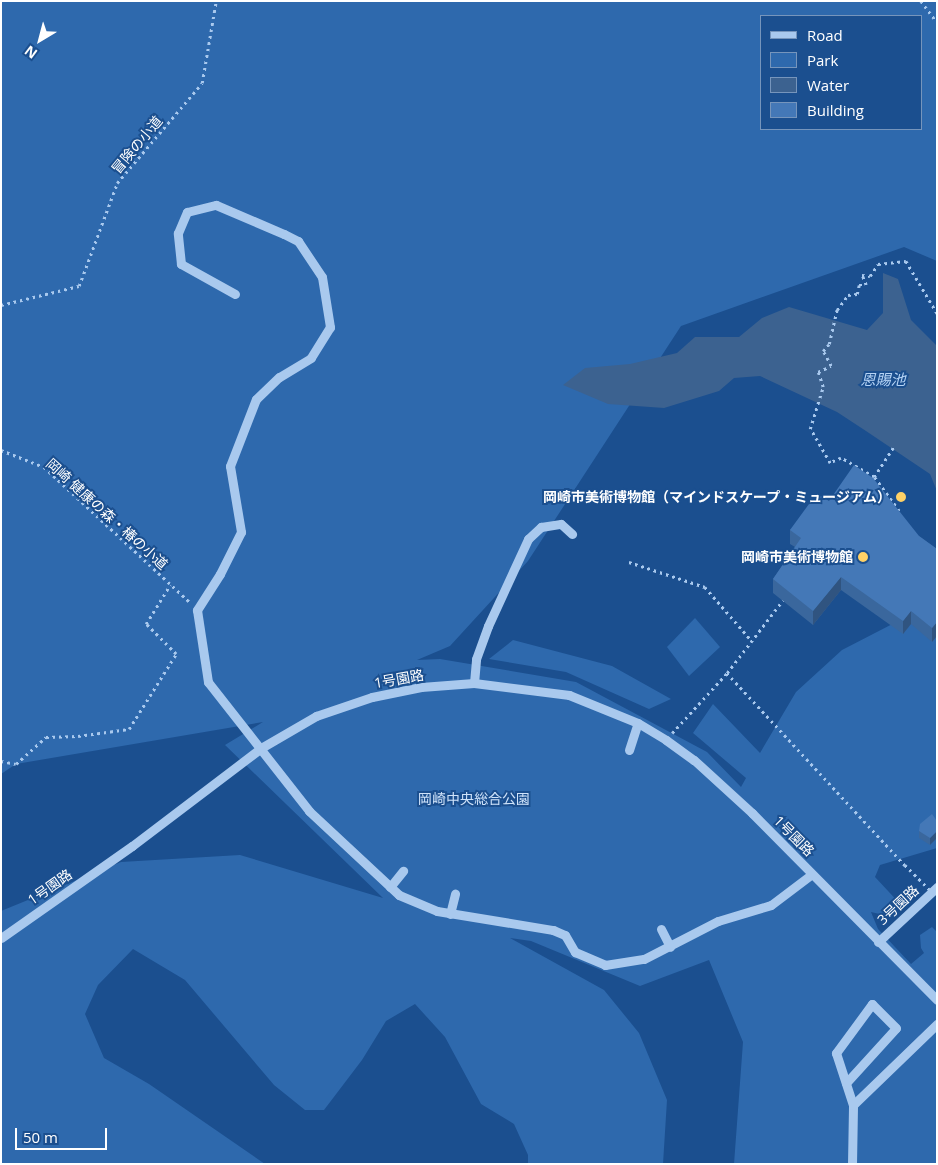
<!DOCTYPE html>
<html>
<head>
<meta charset="utf-8">
<style>
  body { margin:0 }
  #map { position:relative; width:938px; height:1165px; overflow:hidden; background:#1b4f8f; font-family:"Open Sans","Noto Sans JP",sans-serif }
  div>[style] { position:absolute }
  [style*='--x'] { left:calc(var(--x)*1px); top:calc(var(--y)*1px); width:calc(var(--w)*1px); rotate:calc(var(--a)*1deg) }
  .green>* { inset:0; background:#2e69ad }
  .water>* { inset:0; background:#3c6290 }
  .path>* { height:2.5px; margin-top:-1.25px; transform-origin:0; background:repeating-linear-gradient(90deg,#a9c9ee 0 2.5px,transparent 0 6.5px) }
  .minor>* { height:9px; margin:-4.5px; padding:0 4.5px; transform-origin:4.5px; border-radius:4.5px; background:#a9c9ee }
  .path-bridge>* { height:2.5px; margin-top:-1.25px; transform-origin:0; background:repeating-linear-gradient(90deg,#a9c9ee 0 2.5px,transparent 0 6.5px) }
  .wall>* { inset:0; background:#3a679d }
  .shaded-wall>* { inset:0; background:#305480 }
  .building>* { inset:0; background:#4478b7 }
  .dots>* { width:14px; height:14px; translate:-50% -50%; box-sizing:border-box; border:2px solid #1b4f8f; border-radius:50% }
  span { translate:-50% -50%; white-space:nowrap; text-align:center; line-height:1.15; -webkit-text-stroke:4px #1b4f8f; paint-order:stroke }
  .street-label { font-size:14px; color:#fff }
  .poi-label { font-size:14px; color:#fff; font-weight:700 }
  .right { translate:-100% -50%; text-align:right }
  .park-label { font-size:14px; color:#cfe3fa }
  .water-label { font-size:15px; color:#b5d3f5; font-style:italic }
  .frame { position:absolute; inset:0; border:2px solid #fff; pointer-events:none }
  .legend { position:absolute; left:760px; top:15px; width:162px; height:115px; box-sizing:border-box; background:#1b4f8f; border:1px solid #7695bc; margin:0; padding:6px 9px; list-style:none; font-size:15px; color:#fff }
  .legend li { display:flex; align-items:center; gap:10px; height:25px }
  .legend b { width:25px; border:1px solid #7695bc }
  .north { position:absolute; left:15px; top:15px; width:50px; height:50px; -webkit-text-stroke:4px #1b4f8f; paint-order:stroke; rotate:217deg; font-size:14px; font-weight:700; line-height:20px; text-align:center; color:#fff }
  .north::after { content:''; display:block; margin:auto; width:18px; height:22px; background:#fff; clip-path:polygon(50% 0,100% 100%,50% 72%,0 100%) }
  .scale { position:absolute; left:15px; top:1128px; width:92px; height:22px; box-sizing:border-box; border:2px solid #fff; border-top:0; padding-left:6px; font-size:15px; line-height:18px; white-space:nowrap; color:#fff; -webkit-text-stroke:4px #1b4f8f; paint-order:stroke }
</style>
</head>
<body>
<div id="map">
  <div class="green">
    <i style="clip-path:polygon(evenodd,1px 1px,937px 1px,937px 261px,904px 247px,681px 326px,528px 561px,450px 646px,417px 660px,440px 659px,576px 682px,707px 752px,741px 787px,746px 778px,693px 733px,713px 704px,760px 753px,796px 692px,842px 650px,937px 601px,937px 848px,880px 865px,875px 877px,903px 907px,888px 916px,871px 912px,878px 929px,911px 964px,924px 953px,921px 948px,920px 935px,932px 927px,937px 932px,937px 1164px,734px 1164px,743px 1042px,709px 960px,640px 986px,531px 941px,510px 938px,604px 990px,639px 1033px,667px 1100px,663px 1164px,528px 1164px,528px 1155px,514px 1124px,481px 1104px,445px 1037px,415px 1004px,386px 1021px,362px 1060px,324px 1110px,305px 1110px,274px 1085px,185px 980px,133px 949px,98px 985px,85px 1014px,104px 1058px,149px 1084px,265px 1164px,1px 1164px,1px 911px,121px 862px,240px 855px,383px 898px,225px 745px,263px 722px,16px 764px,1px 774px,1px 1px,762px 16px,922px 16px,922px 129px,762px 129px,762px 16px)"></i>
    <i style="clip-path:polygon(695px 618px,720px 647px,689px 676px,667px 647px)"></i>
    <i style="clip-path:polygon(513px 640px,612px 666px,671px 699px,649px 709px,566px 672px,489px 659px)"></i>
  </div>
  <div class="water">
    <i style="clip-path:polygon(883px 273px,898px 279px,911px 320px,937px 346px,937px 491px,930px 474px,866px 431px,837px 412px,760px 376px,734px 378px,719px 391px,664px 408px,608px 404px,563px 385px,585px 368px,630px 364px,677px 353px,695px 337px,739px 337px,762px 318px,789px 307px,867px 330px,883px 313px)"></i>
  </div>
  <div class="path">
    <i style="--x:921;--y:1;--w:26;--a:53"></i>
    <i style="--x:1;--y:305;--w:80;--a:-13.7"></i>
    <i style="--x:79;--y:286;--w:110;--a:-69.7"></i>
    <i style="--x:117;--y:183;--w:131;--a:-49.6"></i>
    <i style="--x:202;--y:83;--w:83;--a:-80.3"></i>
    <i style="--x:1;--y:450;--w:46;--a:21.6"></i>
    <i style="--x:44;--y:467;--w:200;--a:42.8"></i>
    <i style="--x:874;--y:477;--w:37;--a:-57"></i>
    <i style="--x:899;--y:511;--w:42;--a:-126.3"></i>
    <i style="--x:874;--y:477;--w:38;--a:-150"></i>
    <i style="--x:841;--y:458;--w:12;--a:156"></i>
    <i style="--x:830;--y:463;--w:39;--a:-120"></i>
    <i style="--x:810;--y:429;--w:44;--a:-72.8"></i>
    <i style="--x:823;--y:387;--w:16;--a:-108"></i>
    <i style="--x:818;--y:372;--w:14;--a:-25"></i>
    <i style="--x:831;--y:366;--w:17;--a:-118"></i>
    <i style="--x:823;--y:351;--w:9;--a:-49"></i>
    <i style="--x:829;--y:344;--w:35;--a:-77"></i>
    <i style="--x:837;--y:310;--w:19;--a:-54"></i>
    <i style="--x:848;--y:295;--w:9;--a:-6"></i>
    <i style="--x:857;--y:294;--w:9;--a:-77"></i>
    <i style="--x:859;--y:285;--w:7;--a:0"></i>
    <i style="--x:866;--y:285;--w:11;--a:-112"></i>
    <i style="--x:862;--y:275;--w:8;--a:7"></i>
    <i style="--x:870;--y:276;--w:14;--a:-56"></i>
    <i style="--x:878;--y:264;--w:28;--a:-6"></i>
    <i style="--x:906;--y:261;--w:61;--a:59.2"></i>
    <i style="--x:629;--y:562;--w:80;--a:18.2"></i>
    <i style="--x:705;--y:587;--w:72;--a:49"></i>
    <i style="--x:727;--y:673;--w:92;--a:-52.5"></i>
    <i style="--x:672;--y:733;--w:81;--a:-47.5"></i>
    <i style="--x:727;--y:673;--w:262;--a:47.2"></i>
    <i style="--x:1;--y:761;--w:15;--a:11"></i>
    <i style="--x:16;--y:764;--w:40;--a:-42"></i>
    <i style="--x:46;--y:737;--w:32;--a:-2"></i>
    <i style="--x:78;--y:736;--w:51;--a:-7.8"></i>
    <i style="--x:129;--y:729;--w:89;--a:-57.9"></i>
    <i style="--x:176;--y:654;--w:42;--a:-135"></i>
    <i style="--x:146;--y:624;--w:46;--a:-58.4"></i>
  </div>
  <div class="minor">
    <i style="--x:235;--y:294;--w:62;--a:-150.9"></i>
    <i style="--x:181;--y:264;--w:31;--a:-96"></i>
    <i style="--x:178;--y:233;--w:23;--a:-67"></i>
    <i style="--x:187;--y:212;--w:30;--a:-14"></i>
    <i style="--x:216;--y:205;--w:74;--a:23.1"></i>
    <i style="--x:284;--y:234;--w:16;--a:27"></i>
    <i style="--x:298;--y:241;--w:43;--a:56.3"></i>
    <i style="--x:322;--y:277;--w:51;--a:80.9"></i>
    <i style="--x:330;--y:327;--w:36;--a:122"></i>
    <i style="--x:311;--y:358;--w:37;--a:149"></i>
    <i style="--x:279;--y:377;--w:32;--a:136"></i>
    <i style="--x:256;--y:399;--w:72;--a:111.2"></i>
    <i style="--x:230;--y:466;--w:67;--a:80.5"></i>
    <i style="--x:241;--y:532;--w:47;--a:116.6"></i>
    <i style="--x:220;--y:574;--w:43;--a:122.6"></i>
    <i style="--x:197;--y:610;--w:73;--a:81.3"></i>
    <i style="--x:208;--y:682;--w:164;--a:51.9"></i>
    <i style="--x:309;--y:811;--w:123;--a:43"></i>
    <i style="--x:399;--y:895;--w:41;--a:22.8"></i>
    <i style="--x:437;--y:911;--w:118;--a:9.3"></i>
    <i style="--x:553;--y:930;--w:13;--a:23"></i>
    <i style="--x:565;--y:935;--w:20;--a:60"></i>
    <i style="--x:575;--y:952;--w:33;--a:23"></i>
    <i style="--x:605;--y:965;--w:39;--a:-9"></i>
    <i style="--x:644;--y:959;--w:83;--a:-27.2"></i>
    <i style="--x:718;--y:921;--w:55;--a:-16.8"></i>
    <i style="--x:771;--y:905;--w:51;--a:-37.1"></i>
    <i style="--x:474;--y:683;--w:24;--a:-85"></i>
    <i style="--x:476;--y:659;--w:35;--a:-70"></i>
    <i style="--x:488;--y:626;--w:96;--a:-65.3"></i>
    <i style="--x:528;--y:539;--w:18;--a:-43"></i>
    <i style="--x:541;--y:527;--w:20;--a:-9"></i>
    <i style="--x:561;--y:524;--w:15;--a:42"></i>
    <i style="--x:629;--y:750;--w:28;--a:-72"></i>
    <i style="--x:390;--y:887;--w:21;--a:-51"></i>
    <i style="--x:450;--y:914;--w:21;--a:-76"></i>
    <i style="--x:661;--y:929;--w:20;--a:63"></i>
    <i style="--x:1;--y:938;--w:160;--a:-35.1"></i>
    <i style="--x:132;--y:846;--w:162;--a:-37.2"></i>
    <i style="--x:261;--y:748;--w:64;--a:-30.2"></i>
    <i style="--x:316;--y:716;--w:59;--a:-18.7"></i>
    <i style="--x:372;--y:697;--w:50;--a:-11.5"></i>
    <i style="--x:421;--y:687;--w:53;--a:-4.3"></i>
    <i style="--x:474;--y:683;--w:96;--a:7.2"></i>
    <i style="--x:569;--y:695;--w:74;--a:22.1"></i>
    <i style="--x:638;--y:723;--w:33;--a:31"></i>
    <i style="--x:666;--y:740;--w:34;--a:36"></i>
    <i style="--x:694;--y:760;--w:79;--a:42.4"></i>
    <i style="--x:752;--y:813;--w:263;--a:45.3"></i>
    <i style="--x:878;--y:942;--w:81;--a:-43"></i>
    <i style="--x:846;--y:1083;--w:74;--a:-47.7"></i>
    <i style="--x:896;--y:1028;--w:34;--a:-135"></i>
    <i style="--x:872;--y:1004;--w:61;--a:126.3"></i>
    <i style="--x:836;--y:1053;--w:55;--a:71.9"></i>
    <i style="--x:852;--y:1164;--w:59;--a:-89"></i>
    <i style="--x:853;--y:1105;--w:117;--a:-44"></i>
  </div>
  <div class="path-bridge">
    <i style="--x:905;--y:865;--w:45;--a:45"></i>
  </div>
  <div class="wall">
    <i style="clip-path:polygon(829px 501px,919px 536px,937px 549px,937px 636px,932px 642px,911px 624px,903px 634px,841px 590px,813px 625px,773px 593px,773px 579px,795px 547px,790px 544px,790px 530px)"></i>
    <i style="clip-path:polygon(932px 814px,930px 845px,919px 838px,919px 831px)"></i>
  </div>
  <div class="shaded-wall">
    <i style="clip-path:polygon(841px 577px,841px 590px,813px 625px,813px 611px)"></i>
    <i style="clip-path:polygon(911px 611px,911px 624px,903px 634px,903px 621px)"></i>
    <i style="clip-path:polygon(937px 622px,937px 636px,932px 642px,932px 628px)"></i>
    <i style="clip-path:polygon(937px 831px,937px 838px,930px 845px,930px 838px)"></i>
  </div>
  <div class="building">
    <i style="clip-path:polygon(854px 465px,873px 478px,919px 536px,937px 549px,937px 622px,932px 628px,911px 611px,903px 621px,841px 577px,813px 611px,773px 579px,801px 538px,790px 530px,817px 493px,829px 501px)"></i>
    <i style="clip-path:polygon(932px 814px,937px 821px,937px 831px,930px 838px,919px 831px,920px 824px)"></i>
  </div>
  <div class="dots">
    <i style="left:901px;top:497px;background:#ffd166"></i>
    <i style="left:863px;top:557px;background:#ffd166"></i>
  </div>
  <div class="street-label">
    <span style="left:137px;top:145px;rotate:-50deg">冒険の小道</span>
    <span style="left:107px;top:514px;rotate:42deg">岡崎 健康の森・椿の小道</span>
    <span style="left:399px;top:679px;rotate:-10deg">1号園路</span>
    <span style="left:794px;top:836px;rotate:45deg">1号園路</span>
    <span style="left:50px;top:887px;rotate:-35deg">1号園路</span>
    <span style="left:898px;top:905px;rotate:-43deg">3号園路</span>
  </div>
  <div class="poi-label">
    <span class="right" style="left:891px;top:497px">岡崎市美術博物館（マインドスケープ・ミュージアム）</span>
    <span class="right" style="left:853px;top:557px">岡崎市美術博物館</span>
  </div>
  <div class="park-label">
    <span style="left:474px;top:799px">岡崎中央総合公園</span>
  </div>
  <div class="water-label">
    <span style="left:883px;top:380px">恩賜池</span>
  </div>
  <div class="frame"></div>
  <ul class="legend">
  <li><b style="height:6px;background:#a9c9ee"></b>Road</li>
  <li><b style="height:14px;background:#2e69ad"></b>Park</li>
  <li><b style="height:14px;background:#3c6290"></b>Water</li>
  <li><b style="height:14px;background:#4478b7"></b>Building</li>
  </ul>
  <div class="north">N</div>
  <div class="scale">50 m</div>
</div>
</body>
</html>
